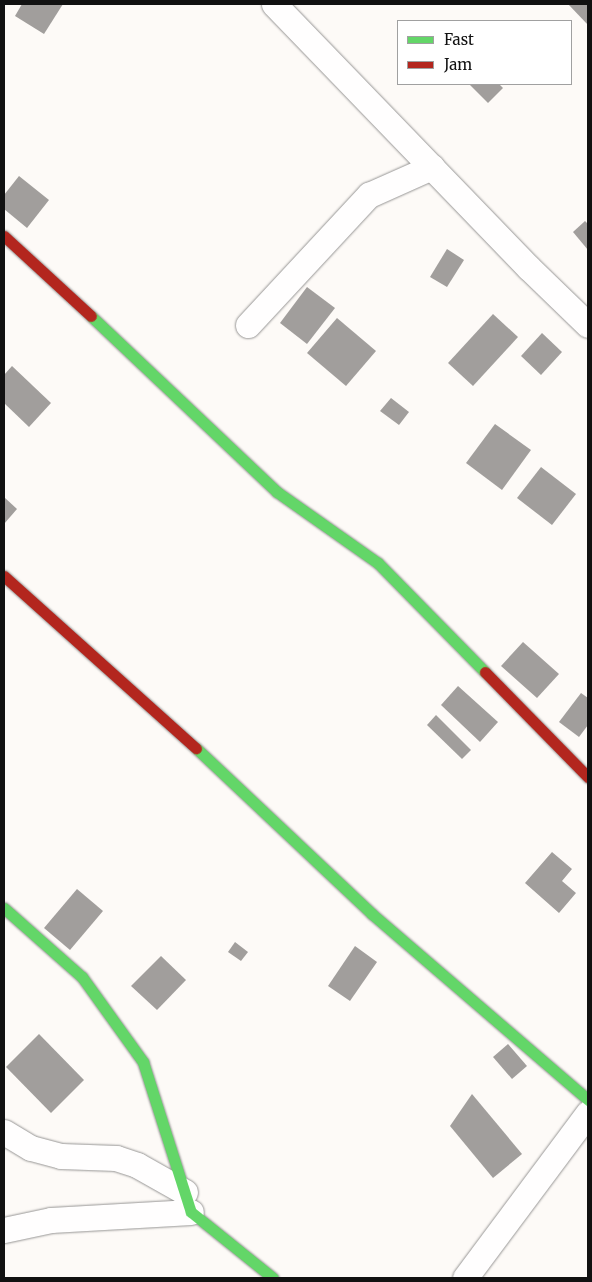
<!DOCTYPE html>
<html>
<head>
<meta charset="utf-8">
<style>
  body { margin:0 }
  #map { position:relative; width:592px; height:1282px; overflow:hidden; background:#fdfaf7; font-family:Merriweather,serif }
  div>[style] { position:absolute }
  [style*='--x'] { left:calc(var(--x)*1px); top:calc(var(--y)*1px); width:calc(var(--w)*1px); rotate:calc(var(--a)*1deg) }
  .building>* { inset:0; background:#a19e9c }
  .roads { filter:drop-shadow(0 0 1px #979695) drop-shadow(0 0 1px #979695) }
  .street>* { height:25px; margin:-12.5px; padding:0 12.5px; transform-origin:12.5px; border-radius:12.5px; background:#fffefe }
  .fast>* { height:11px; margin:-5.5px; padding:0 5.5px; transform-origin:5.5px; border-radius:5.5px; background:#63d668 }
  .jam>* { height:11px; margin:-5.5px; padding:0 5.5px; transform-origin:5.5px; border-radius:5.5px; background:#b3261e }
  span { translate:-50% -50%; white-space:nowrap; text-align:center; line-height:1.15; -webkit-text-stroke:5px #fff; paint-order:stroke }
  .frame { position:absolute; inset:0; border:5px solid #111; pointer-events:none }
  .legend { position:absolute; left:397px; top:20px; width:175px; height:65px; box-sizing:border-box; background:#fff; border:1px solid #a0a0a0; margin:0; padding:6px 9px; list-style:none; font-size:15px; color:#111 }
  .legend li { display:flex; align-items:center; gap:10px; height:25px }
  .legend b { width:25px; border:1px solid #a0a0a0 }
</style>
</head>
<body>
<div id="map">
  <div class="building">
    <i style="clip-path:polygon(22px 4px,63px 4px,44px 34px,15px 16px)"></i>
    <i style="clip-path:polygon(568px 4px,588px 4px,588px 25px)"></i>
    <i style="clip-path:polygon(469px 84px,499px 84px,503px 88px,488px 103px)"></i>
    <i style="clip-path:polygon(19px 176px,49px 200px,27px 228px,4px 209px,4px 195px)"></i>
    <i style="clip-path:polygon(585px 221px,588px 224px,588px 250px,573px 232px)"></i>
    <i style="clip-path:polygon(447px 249px,464px 260px,447px 287px,430px 277px)"></i>
    <i style="clip-path:polygon(307px 287px,335px 308px,307px 344px,280px 323px)"></i>
    <i style="clip-path:polygon(493px 314px,518px 337px,473px 386px,448px 363px)"></i>
    <i style="clip-path:polygon(337px 318px,376px 351px,346px 386px,307px 353px)"></i>
    <i style="clip-path:polygon(542px 333px,562px 352px,541px 375px,521px 356px)"></i>
    <i style="clip-path:polygon(12px 366px,51px 403px,29px 427px,4px 403px,4px 375px)"></i>
    <i style="clip-path:polygon(391px 398px,409px 412px,399px 425px,380px 411px)"></i>
    <i style="clip-path:polygon(495px 424px,531px 450px,502px 490px,466px 463px)"></i>
    <i style="clip-path:polygon(541px 467px,576px 494px,552px 525px,517px 498px)"></i>
    <i style="clip-path:polygon(4px 497px,17px 509px,4px 524px)"></i>
    <i style="clip-path:polygon(523px 642px,559px 674px,537px 698px,501px 666px)"></i>
    <i style="clip-path:polygon(458px 686px,498px 722px,480px 742px,441px 705px)"></i>
    <i style="clip-path:polygon(581px 693px,588px 698px,588px 725px,579px 737px,559px 722px)"></i>
    <i style="clip-path:polygon(436px 715px,471px 750px,462px 759px,427px 725px)"></i>
    <i style="clip-path:polygon(552px 852px,572px 869px,562px 881px,576px 893px,559px 913px,525px 883px)"></i>
    <i style="clip-path:polygon(77px 889px,103px 911px,70px 950px,44px 928px)"></i>
    <i style="clip-path:polygon(235px 942px,248px 952px,241px 961px,228px 952px)"></i>
    <i style="clip-path:polygon(355px 946px,377px 962px,350px 1001px,328px 986px)"></i>
    <i style="clip-path:polygon(161px 956px,186px 980px,157px 1010px,131px 986px)"></i>
    <i style="clip-path:polygon(39px 1034px,84px 1080px,51px 1113px,6px 1067px)"></i>
    <i style="clip-path:polygon(508px 1044px,527px 1066px,512px 1079px,493px 1057px)"></i>
    <i style="clip-path:polygon(472px 1094px,522px 1154px,493px 1178px,450px 1126px)"></i>
  </div>
  <div class="roads">
    <div class="street">
      <i style="--x:274;--y:4;--w:367;--a:46"></i>
      <i style="--x:529;--y:268;--w:82;--a:44"></i>
      <i style="--x:248;--y:325;--w:178;--a:-47.1"></i>
      <i style="--x:369;--y:195;--w:69;--a:-24"></i>
      <i style="--x:4;--y:1132;--w:31;--a:31"></i>
      <i style="--x:31;--y:1148;--w:31;--a:15"></i>
      <i style="--x:61;--y:1156;--w:55;--a:2.1"></i>
      <i style="--x:116;--y:1158;--w:22;--a:18"></i>
      <i style="--x:137;--y:1165;--w:55;--a:29.4"></i>
      <i style="--x:4;--y:1230;--w:48;--a:-12"></i>
      <i style="--x:51;--y:1220;--w:140;--a:-3.3"></i>
      <i style="--x:465;--y:1278;--w:206;--a:-53.3"></i>
    </div>
    <div class="fast">
      <i style="--x:91;--y:316;--w:256;--a:43.4"></i>
      <i style="--x:277;--y:492;--w:123;--a:35.1"></i>
      <i style="--x:378;--y:563;--w:153;--a:45.5"></i>
      <i style="--x:196;--y:748;--w:242;--a:43.3"></i>
      <i style="--x:372;--y:914;--w:285;--a:40.7"></i>
      <i style="--x:4;--y:908;--w:104;--a:41.5"></i>
      <i style="--x:82;--y:977;--w:105;--a:54.3"></i>
      <i style="--x:143;--y:1062;--w:157;--a:72.3"></i>
      <i style="--x:191;--y:1212;--w:105;--a:38.8"></i>
    </div>
    <div class="jam">
      <i style="--x:4;--y:236;--w:118;--a:42.6"></i>
      <i style="--x:4;--y:576;--w:258;--a:41.9"></i>
      <i style="--x:485;--y:672;--w:147;--a:45.6"></i>
    </div>
  </div>
  <div class="frame"></div>
  <ul class="legend">
  <li><b style="height:6px;background:#63d668"></b>Fast</li>
  <li><b style="height:6px;background:#b3261e"></b>Jam</li>
  </ul>
</div>
</body>
</html>
